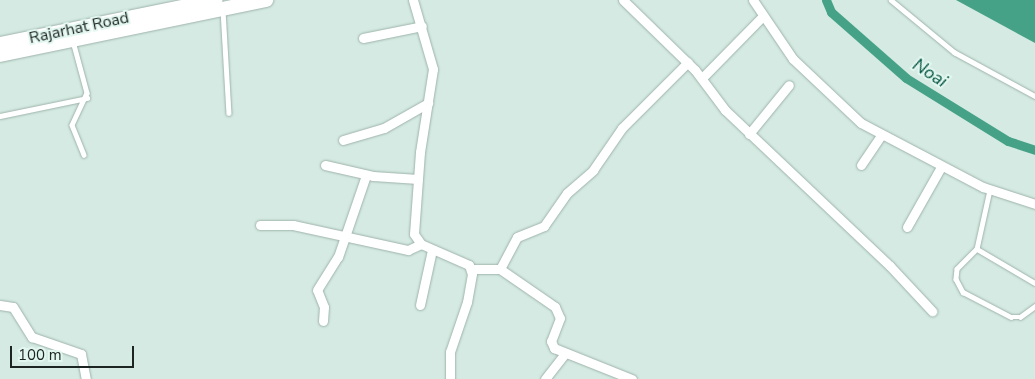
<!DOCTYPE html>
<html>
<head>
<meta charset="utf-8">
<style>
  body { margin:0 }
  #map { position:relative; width:1035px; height:379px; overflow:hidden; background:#d4eae2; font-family:"Nunito Sans",sans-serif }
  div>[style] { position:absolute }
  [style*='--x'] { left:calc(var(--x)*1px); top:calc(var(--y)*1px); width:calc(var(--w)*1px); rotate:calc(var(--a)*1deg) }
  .water>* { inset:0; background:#46a287 }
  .canal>* { height:9px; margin:-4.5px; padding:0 4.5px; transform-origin:4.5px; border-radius:4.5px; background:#46a287 }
  .roads { filter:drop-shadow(0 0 1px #9eb3ab) drop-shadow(0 0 1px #9eb3ab) }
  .lane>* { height:4.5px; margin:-2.25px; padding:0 2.25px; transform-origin:2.25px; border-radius:2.25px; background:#fff }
  .street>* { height:9px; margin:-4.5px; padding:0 4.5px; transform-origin:4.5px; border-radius:4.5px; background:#fff }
  .primary>* { height:14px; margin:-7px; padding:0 7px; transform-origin:7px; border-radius:7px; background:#fff }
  span { translate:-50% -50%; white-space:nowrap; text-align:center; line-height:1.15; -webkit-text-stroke:4px #e2f7ef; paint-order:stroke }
  .street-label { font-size:16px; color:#1d2522 }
  .water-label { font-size:18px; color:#00523f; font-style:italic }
  .scale { position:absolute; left:10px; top:346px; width:124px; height:22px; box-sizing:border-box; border:2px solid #1d2522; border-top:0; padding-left:6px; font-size:15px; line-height:18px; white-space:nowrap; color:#1d2522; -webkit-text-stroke:4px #e2f7ef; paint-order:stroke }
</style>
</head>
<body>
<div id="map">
  <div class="water">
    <i style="clip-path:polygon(956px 0,1035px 0,1035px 43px)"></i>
  </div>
  <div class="canal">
    <i style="--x:826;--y:0;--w:13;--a:67"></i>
    <i style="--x:831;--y:12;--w:100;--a:41.3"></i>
    <i style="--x:906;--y:78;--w:120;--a:31.7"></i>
    <i style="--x:1008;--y:141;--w:28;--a:18"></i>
  </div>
  <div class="roads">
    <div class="lane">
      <i style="--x:891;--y:0;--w:82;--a:39.5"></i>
      <i style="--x:954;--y:52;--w:92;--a:28.5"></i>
      <i style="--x:223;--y:10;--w:103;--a:86.7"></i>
      <i style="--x:73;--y:41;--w:54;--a:74.9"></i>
      <i style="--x:87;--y:93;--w:35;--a:115"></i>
      <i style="--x:72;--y:125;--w:32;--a:68"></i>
      <i style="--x:0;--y:116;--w:89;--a:-11.7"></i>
      <i style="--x:990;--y:190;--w:60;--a:102.4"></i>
      <i style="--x:977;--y:249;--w:67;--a:30.4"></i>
      <i style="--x:977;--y:249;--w:28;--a:135"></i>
      <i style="--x:957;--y:269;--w:10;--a:96"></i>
      <i style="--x:956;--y:279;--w:15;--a:62"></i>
      <i style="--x:963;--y:292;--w:54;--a:27.5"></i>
      <i style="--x:1011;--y:317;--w:9;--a:0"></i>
      <i style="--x:1020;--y:317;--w:19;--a:-36"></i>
    </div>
    <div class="street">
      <i style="--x:413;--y:0;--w:72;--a:73.8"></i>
      <i style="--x:433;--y:69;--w:84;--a:98.9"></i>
      <i style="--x:420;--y:152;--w:82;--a:94.2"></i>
      <i style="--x:414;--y:234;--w:12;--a:55"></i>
      <i style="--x:421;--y:244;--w:52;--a:23.6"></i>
      <i style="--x:469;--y:265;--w:9;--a:72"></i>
      <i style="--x:472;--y:274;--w:28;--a:100"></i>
      <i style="--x:467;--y:302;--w:53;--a:108.8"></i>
      <i style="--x:450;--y:352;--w:27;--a:90"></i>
      <i style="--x:623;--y:0;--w:100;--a:44.2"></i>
      <i style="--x:695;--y:70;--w:50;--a:53.1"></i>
      <i style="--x:725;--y:110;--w:227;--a:43.4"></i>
      <i style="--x:890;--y:266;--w:62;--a:47"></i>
      <i style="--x:753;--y:0;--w:71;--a:55.9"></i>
      <i style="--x:793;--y:59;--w:93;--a:43.3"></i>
      <i style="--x:861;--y:123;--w:138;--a:27.7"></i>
      <i style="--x:983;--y:187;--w:55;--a:18.1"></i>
      <i style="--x:363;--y:38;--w:60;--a:-11.5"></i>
      <i style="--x:702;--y:78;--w:86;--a:-45.5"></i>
      <i style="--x:749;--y:134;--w:63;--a:-50.8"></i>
      <i style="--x:343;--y:140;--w:43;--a:-16.3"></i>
      <i style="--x:384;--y:128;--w:51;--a:-29.6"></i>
      <i style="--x:325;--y:165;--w:49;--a:12.9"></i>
      <i style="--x:373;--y:176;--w:45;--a:3.8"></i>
      <i style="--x:861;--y:165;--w:36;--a:-56"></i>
      <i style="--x:260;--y:225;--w:33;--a:0"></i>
      <i style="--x:293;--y:225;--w:118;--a:12.3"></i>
      <i style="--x:408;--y:250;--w:14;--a:-25"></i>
      <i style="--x:907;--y:227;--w:69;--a:-60.5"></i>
      <i style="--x:471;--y:269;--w:29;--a:0"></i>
      <i style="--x:500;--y:269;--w:67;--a:34.6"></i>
      <i style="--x:555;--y:307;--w:12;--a:66"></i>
      <i style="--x:560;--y:318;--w:25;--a:111"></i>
      <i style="--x:551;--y:341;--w:8;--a:67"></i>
      <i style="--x:554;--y:348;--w:84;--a:21.7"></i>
      <i style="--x:500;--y:269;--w:36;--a:-62"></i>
      <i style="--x:517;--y:237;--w:29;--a:-22"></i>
      <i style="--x:544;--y:226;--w:40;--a:-55.1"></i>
      <i style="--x:567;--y:193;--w:35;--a:-41"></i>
      <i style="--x:593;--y:170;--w:51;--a:-55.4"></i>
      <i style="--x:622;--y:128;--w:93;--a:-45"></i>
      <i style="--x:0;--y:305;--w:13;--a:9"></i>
      <i style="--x:13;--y:307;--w:36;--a:58"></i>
      <i style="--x:32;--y:337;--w:52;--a:19.1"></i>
      <i style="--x:81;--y:354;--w:25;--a:79"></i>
      <i style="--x:420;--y:305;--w:56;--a:-77.7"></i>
      <i style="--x:323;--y:321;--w:14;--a:-86"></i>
      <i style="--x:324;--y:307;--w:18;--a:-112"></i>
      <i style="--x:317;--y:290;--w:39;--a:-58"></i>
      <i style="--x:338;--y:257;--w:87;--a:-71.1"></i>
      <i style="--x:545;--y:379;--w:33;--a:-52"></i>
    </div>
    <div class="primary">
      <i style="--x:0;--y:44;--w:220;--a:-11.5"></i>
      <i style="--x:0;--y:55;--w:272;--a:-11.7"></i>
    </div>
  </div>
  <div class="street-label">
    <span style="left:79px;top:28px;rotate:-12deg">Rajarhat Road</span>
  </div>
  <div class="water-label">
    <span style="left:930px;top:73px;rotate:33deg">Noai</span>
  </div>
  <div class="scale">100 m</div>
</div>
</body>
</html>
